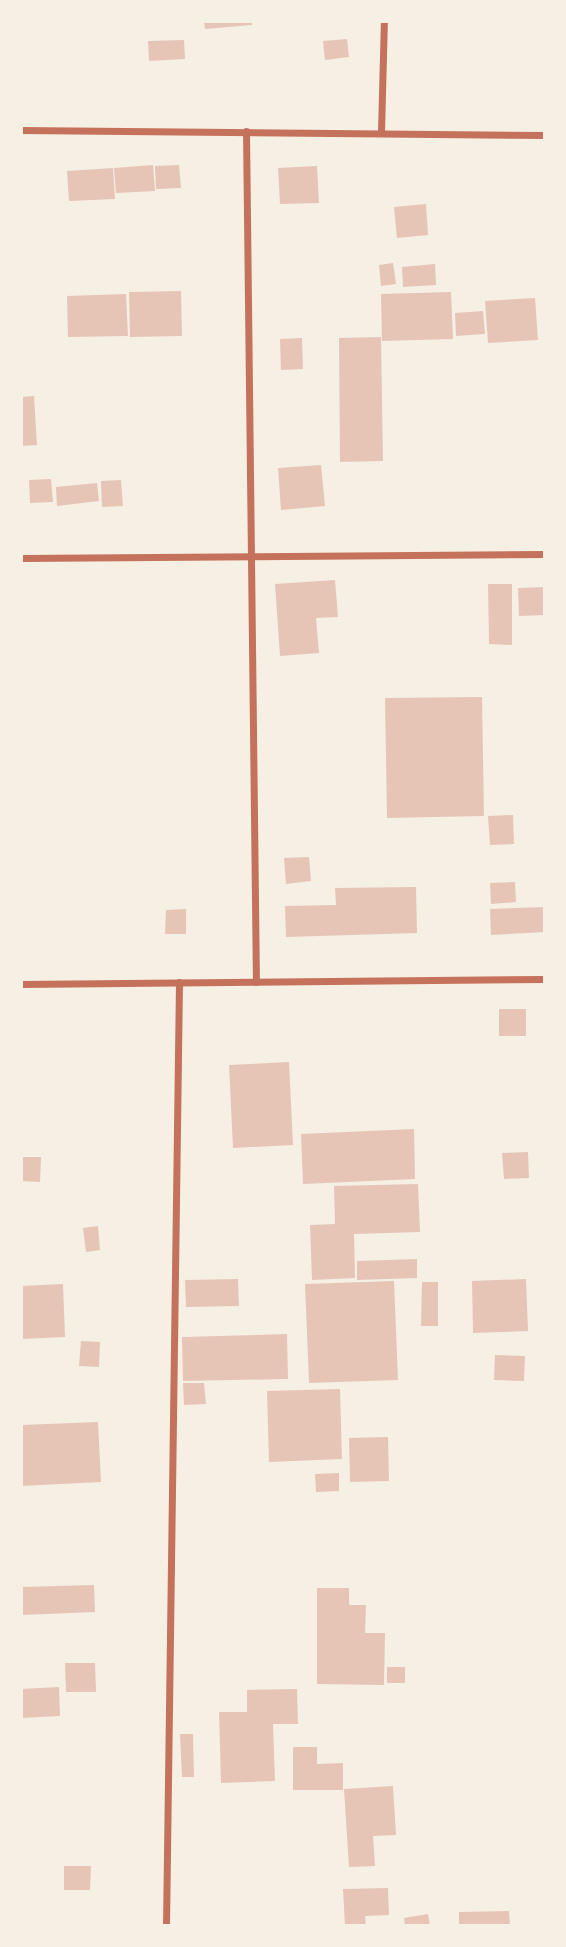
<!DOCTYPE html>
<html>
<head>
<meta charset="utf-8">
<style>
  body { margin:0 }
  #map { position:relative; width:566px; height:1947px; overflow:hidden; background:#f6efe4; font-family:"PT Serif",serif }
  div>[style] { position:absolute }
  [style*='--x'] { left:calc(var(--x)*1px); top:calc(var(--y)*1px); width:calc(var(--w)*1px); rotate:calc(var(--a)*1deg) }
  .building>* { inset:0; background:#e6c5b7 }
  .minor>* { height:7px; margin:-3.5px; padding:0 3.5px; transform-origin:3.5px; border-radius:3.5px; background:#c5725c }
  span { translate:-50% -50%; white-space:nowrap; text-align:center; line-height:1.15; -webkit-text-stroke:5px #f6efe4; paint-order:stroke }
  .frame { position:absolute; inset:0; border:23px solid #f6efe4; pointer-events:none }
</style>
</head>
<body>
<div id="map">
  <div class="building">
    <i style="clip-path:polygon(204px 21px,251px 21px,252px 25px,205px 29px)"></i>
    <i style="clip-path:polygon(347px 39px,349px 57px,325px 60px,323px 41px)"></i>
    <i style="clip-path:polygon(184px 40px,185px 59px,149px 61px,148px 41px)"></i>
    <i style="clip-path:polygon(153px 165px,155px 191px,116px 193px,114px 168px)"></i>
    <i style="clip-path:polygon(179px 165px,181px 188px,156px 189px,155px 166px)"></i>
    <i style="clip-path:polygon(317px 166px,319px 203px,280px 204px,278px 168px)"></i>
    <i style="clip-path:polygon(113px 168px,115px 199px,69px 201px,67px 171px)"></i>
    <i style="clip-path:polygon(426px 204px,428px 235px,397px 238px,394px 207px)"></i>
    <i style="clip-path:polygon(393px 263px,396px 284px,381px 286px,379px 265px)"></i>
    <i style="clip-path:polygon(435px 264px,436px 285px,403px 287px,402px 267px)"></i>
    <i style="clip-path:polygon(181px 291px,182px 336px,130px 337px,129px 292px)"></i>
    <i style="clip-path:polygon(451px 292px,453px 339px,382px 341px,381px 294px)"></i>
    <i style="clip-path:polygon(126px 294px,128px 336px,68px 337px,67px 296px)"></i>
    <i style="clip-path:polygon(535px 298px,538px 340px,488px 343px,485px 301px)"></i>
    <i style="clip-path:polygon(483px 311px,485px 334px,456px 336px,455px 313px)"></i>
    <i style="clip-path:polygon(381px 337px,383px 461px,340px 462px,339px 338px)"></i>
    <i style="clip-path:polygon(302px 338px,303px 369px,281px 370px,280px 339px)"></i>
    <i style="clip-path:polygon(34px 396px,37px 445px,21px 446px,21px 397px)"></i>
    <i style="clip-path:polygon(321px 465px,325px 506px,281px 510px,278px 468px)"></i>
    <i style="clip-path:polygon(51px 479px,53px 502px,30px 503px,29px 480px)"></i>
    <i style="clip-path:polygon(121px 480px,123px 506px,102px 507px,101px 481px)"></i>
    <i style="clip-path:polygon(97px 483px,99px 501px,57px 506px,56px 487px)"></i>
    <i style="clip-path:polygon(335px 580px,338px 617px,316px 618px,319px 653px,280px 656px,275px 584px)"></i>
    <i style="clip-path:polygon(488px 584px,512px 584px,512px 645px,489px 644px)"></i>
    <i style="clip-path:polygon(545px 587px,545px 615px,519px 616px,518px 588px)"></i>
    <i style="clip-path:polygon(482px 697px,484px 816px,387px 818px,385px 698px)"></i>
    <i style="clip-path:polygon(513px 815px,514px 844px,490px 845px,488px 816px)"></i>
    <i style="clip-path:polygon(309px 857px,311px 881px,286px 884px,284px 858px)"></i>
    <i style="clip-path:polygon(515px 882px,516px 902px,491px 904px,490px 883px)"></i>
    <i style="clip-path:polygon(416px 887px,417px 933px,286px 937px,285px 906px,336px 905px,335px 888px)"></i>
    <i style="clip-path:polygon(545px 907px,545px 932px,491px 935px,490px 909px)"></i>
    <i style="clip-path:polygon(186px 909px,186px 934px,165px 934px,166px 910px)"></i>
    <i style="clip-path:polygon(499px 1009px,526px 1009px,526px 1036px,499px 1036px)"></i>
    <i style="clip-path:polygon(289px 1062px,293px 1145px,233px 1148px,229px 1065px)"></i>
    <i style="clip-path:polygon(414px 1129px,415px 1179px,303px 1184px,301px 1134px)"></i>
    <i style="clip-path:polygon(528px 1152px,529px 1178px,504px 1179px,502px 1153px)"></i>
    <i style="clip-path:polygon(21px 1157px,41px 1157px,40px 1182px,21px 1181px)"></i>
    <i style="clip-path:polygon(418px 1184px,420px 1232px,354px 1234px,355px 1278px,312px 1280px,310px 1225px,335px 1224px,334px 1186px)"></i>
    <i style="clip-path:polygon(98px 1226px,100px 1250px,86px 1252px,83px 1228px)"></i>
    <i style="clip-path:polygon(417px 1259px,417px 1278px,357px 1280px,357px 1261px)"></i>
    <i style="clip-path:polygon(238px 1279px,239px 1306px,186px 1307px,185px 1280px)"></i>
    <i style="clip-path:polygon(526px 1279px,528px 1331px,473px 1333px,472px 1281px)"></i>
    <i style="clip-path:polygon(394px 1281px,398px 1380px,309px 1383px,305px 1284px)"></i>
    <i style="clip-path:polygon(422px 1282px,438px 1282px,438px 1326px,421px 1326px)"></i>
    <i style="clip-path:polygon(63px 1284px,65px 1337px,21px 1339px,21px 1286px)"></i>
    <i style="clip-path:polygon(287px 1334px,288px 1379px,183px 1381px,182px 1337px)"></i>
    <i style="clip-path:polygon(81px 1341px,100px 1342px,99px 1367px,79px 1366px)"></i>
    <i style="clip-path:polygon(495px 1355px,525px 1356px,524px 1381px,494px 1380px)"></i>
    <i style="clip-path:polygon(183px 1383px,204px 1383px,206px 1404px,184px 1405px)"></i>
    <i style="clip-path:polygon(340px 1389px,342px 1459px,269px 1462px,267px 1391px)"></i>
    <i style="clip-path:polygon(98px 1422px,101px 1482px,21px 1486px,21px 1425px)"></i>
    <i style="clip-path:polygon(388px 1437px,389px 1481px,350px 1482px,349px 1438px)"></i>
    <i style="clip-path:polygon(339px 1473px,339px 1491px,316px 1492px,315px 1474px)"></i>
    <i style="clip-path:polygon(94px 1585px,95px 1612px,21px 1615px,21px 1587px)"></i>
    <i style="clip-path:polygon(317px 1588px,349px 1588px,349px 1605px,366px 1605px,365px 1633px,385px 1633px,384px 1685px,317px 1684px)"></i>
    <i style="clip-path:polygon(65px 1663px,95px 1663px,96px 1692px,66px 1692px)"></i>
    <i style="clip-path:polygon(387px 1667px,405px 1667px,405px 1683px,387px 1683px)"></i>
    <i style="clip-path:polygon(59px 1687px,60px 1716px,21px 1718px,21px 1689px)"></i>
    <i style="clip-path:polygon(297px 1689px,298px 1724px,273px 1724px,275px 1781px,221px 1783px,219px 1712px,247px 1712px,247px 1690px)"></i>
    <i style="clip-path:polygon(180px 1734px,193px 1734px,194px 1777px,182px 1777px)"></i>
    <i style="clip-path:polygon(293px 1747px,317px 1747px,317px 1764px,343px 1763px,343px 1790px,293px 1790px)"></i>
    <i style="clip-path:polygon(393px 1786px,396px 1835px,373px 1836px,375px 1866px,349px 1867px,344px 1789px)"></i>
    <i style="clip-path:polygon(64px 1866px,91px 1866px,90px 1890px,64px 1890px)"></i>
    <i style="clip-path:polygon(388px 1888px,389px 1915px,365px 1916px,366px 1926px,345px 1926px,343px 1889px)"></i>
    <i style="clip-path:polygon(509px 1911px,510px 1926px,459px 1926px,459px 1912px)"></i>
    <i style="clip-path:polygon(428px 1914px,430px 1926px,405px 1926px,404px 1918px)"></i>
  </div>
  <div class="minor">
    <i style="--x:21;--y:130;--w:524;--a:0.55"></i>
    <i style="--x:246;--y:131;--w:851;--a:89.33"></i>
    <i style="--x:381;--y:132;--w:111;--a:-88.5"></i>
    <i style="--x:21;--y:558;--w:524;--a:-0.44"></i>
    <i style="--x:21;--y:984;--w:524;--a:-0.55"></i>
    <i style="--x:166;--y:1926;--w:944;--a:-89.21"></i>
  </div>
  <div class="frame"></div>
</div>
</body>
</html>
